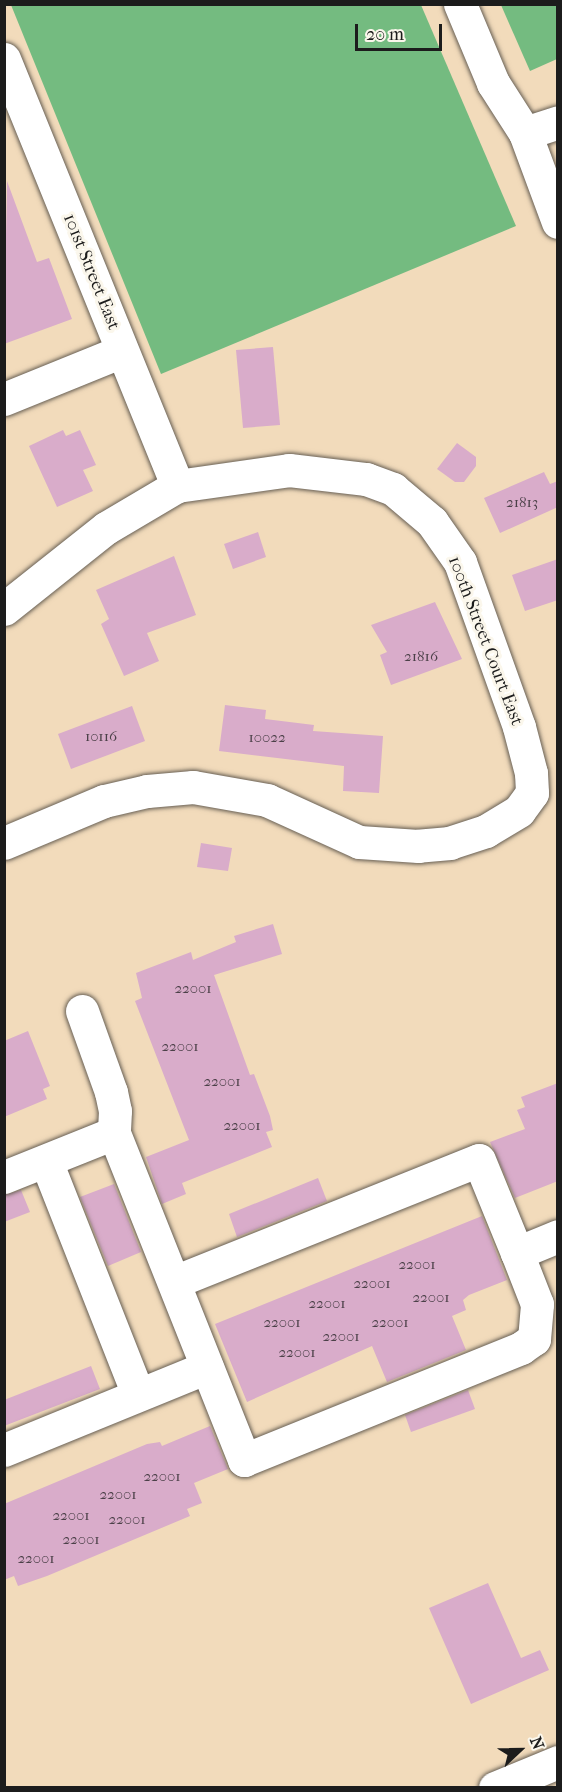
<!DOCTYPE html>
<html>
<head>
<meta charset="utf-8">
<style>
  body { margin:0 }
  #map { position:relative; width:562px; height:1792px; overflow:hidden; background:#f2dbbb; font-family:"IM FELL French Canon",serif }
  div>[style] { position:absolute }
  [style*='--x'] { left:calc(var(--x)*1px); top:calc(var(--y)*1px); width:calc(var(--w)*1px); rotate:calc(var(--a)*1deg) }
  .forest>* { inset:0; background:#74bb80 }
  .building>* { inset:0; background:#d9acca }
  .roads { filter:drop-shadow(0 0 2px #675f54) drop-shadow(0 0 2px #675f54) }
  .minor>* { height:33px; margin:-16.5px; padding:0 16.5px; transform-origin:16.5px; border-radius:16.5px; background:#fff }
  span { translate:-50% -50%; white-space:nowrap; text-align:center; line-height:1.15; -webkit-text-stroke:6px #fbf7ec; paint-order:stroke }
  .number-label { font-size:15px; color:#4b4048 }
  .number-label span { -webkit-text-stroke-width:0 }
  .street-label { font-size:18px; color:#1c1c1c }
  .frame { position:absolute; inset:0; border:6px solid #1c1c1c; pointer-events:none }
  .north { position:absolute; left:490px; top:1720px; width:60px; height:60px; -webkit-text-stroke:4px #fbf7ec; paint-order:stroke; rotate:68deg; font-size:16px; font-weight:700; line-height:24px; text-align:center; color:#1c1c1c }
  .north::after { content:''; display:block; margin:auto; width:21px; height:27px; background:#1c1c1c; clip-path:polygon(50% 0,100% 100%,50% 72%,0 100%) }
  .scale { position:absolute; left:355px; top:24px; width:87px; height:27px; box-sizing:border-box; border:3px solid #1c1c1c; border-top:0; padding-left:8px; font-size:18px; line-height:21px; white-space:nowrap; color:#1c1c1c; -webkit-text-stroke:4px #fbf7ec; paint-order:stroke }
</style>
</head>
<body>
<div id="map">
  <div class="forest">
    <i style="clip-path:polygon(11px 5px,421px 5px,516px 226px,161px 374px)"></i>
    <i style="clip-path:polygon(501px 5px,557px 5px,557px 59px,530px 71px)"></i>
  </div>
  <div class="building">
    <i style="clip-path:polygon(7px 181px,37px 262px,49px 258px,72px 319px,4px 344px)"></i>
    <i style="clip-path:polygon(273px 347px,280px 425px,243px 428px,236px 350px)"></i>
    <i style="clip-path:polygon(63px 430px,66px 436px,80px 430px,96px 465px,83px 470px,93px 491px,57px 507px,29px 446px)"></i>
    <i style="clip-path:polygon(457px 443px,476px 457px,476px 466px,464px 482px,455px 482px,437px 469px)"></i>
    <i style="clip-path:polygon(544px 472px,550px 484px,558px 481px,558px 507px,500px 533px,484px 498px)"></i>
    <i style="clip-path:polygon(258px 532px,266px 557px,233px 569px,224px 544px)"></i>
    <i style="clip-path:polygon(174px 556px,196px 615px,147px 633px,159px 661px,124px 676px,101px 624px,109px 619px,96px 590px)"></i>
    <i style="clip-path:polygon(558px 559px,558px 600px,525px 611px,512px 575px)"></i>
    <i style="clip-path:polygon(435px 602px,462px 659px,391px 685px,380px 655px,387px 652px,371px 625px)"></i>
    <i style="clip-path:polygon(225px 705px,266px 710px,265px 719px,314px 725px,313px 731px,383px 736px,379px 793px,343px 791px,344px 766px,219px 751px)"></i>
    <i style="clip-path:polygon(132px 706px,145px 741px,71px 769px,58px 734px)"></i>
    <i style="clip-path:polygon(201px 843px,232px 848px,228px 871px,197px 867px)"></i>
    <i style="clip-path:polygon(273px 924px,282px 954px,214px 975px,250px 1075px,254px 1074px,270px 1116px,273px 1130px,266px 1132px,272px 1147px,182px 1183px,186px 1194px,162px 1204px,146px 1157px,189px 1140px,135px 1001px,142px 998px,136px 973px,191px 952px,193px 960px,236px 942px,234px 936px)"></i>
    <i style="clip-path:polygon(28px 1031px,50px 1086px,43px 1089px,47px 1099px,4px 1117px,4px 1041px)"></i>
    <i style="clip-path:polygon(558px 1083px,558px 1181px,515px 1198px,490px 1142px,525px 1129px,517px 1110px,525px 1107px,521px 1097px)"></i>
    <i style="clip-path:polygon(318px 1178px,327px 1201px,237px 1237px,229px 1214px)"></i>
    <i style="clip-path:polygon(114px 1184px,141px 1252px,108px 1266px,80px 1197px)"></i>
    <i style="clip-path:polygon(21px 1190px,30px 1212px,4px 1222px,4px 1195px)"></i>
    <i style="clip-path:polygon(482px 1216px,507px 1280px,469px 1295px,463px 1300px,466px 1310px,452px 1316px,466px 1350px,387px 1382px,372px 1346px,247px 1402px,215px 1324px)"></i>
    <i style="clip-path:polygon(91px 1366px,100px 1389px,4px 1426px,4px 1400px)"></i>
    <i style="clip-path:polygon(468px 1390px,475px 1409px,411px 1432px,405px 1415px)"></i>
    <i style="clip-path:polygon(210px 1426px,228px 1469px,194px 1483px,202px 1503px,187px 1509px,190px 1516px,47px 1576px,18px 1586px,14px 1576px,4px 1580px,4px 1504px,147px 1444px,160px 1442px,162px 1446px)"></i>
    <i style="clip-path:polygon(488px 1583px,521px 1658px,540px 1650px,549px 1670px,471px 1704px,429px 1608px)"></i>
  </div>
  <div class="roads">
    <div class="minor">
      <i style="--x:460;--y:4;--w:86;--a:67.3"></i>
      <i style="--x:493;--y:83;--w:59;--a:57.4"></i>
      <i style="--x:525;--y:133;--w:95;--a:69.7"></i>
      <i style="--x:4;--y:59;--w:461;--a:67.9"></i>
      <i style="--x:525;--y:133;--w:35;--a:-18"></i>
      <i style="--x:4;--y:399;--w:127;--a:-22.1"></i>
      <i style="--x:4;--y:609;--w:130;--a:-38.5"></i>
      <i style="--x:106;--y:528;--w:82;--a:-30.6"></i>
      <i style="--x:177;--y:486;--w:113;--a:-8.1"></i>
      <i style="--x:289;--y:470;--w:78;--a:6.7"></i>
      <i style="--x:366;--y:479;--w:29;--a:20"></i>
      <i style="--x:393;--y:489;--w:51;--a:40.2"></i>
      <i style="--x:432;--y:522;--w:49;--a:55"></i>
      <i style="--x:460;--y:562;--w:175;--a:70.3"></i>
      <i style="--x:519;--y:727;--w:48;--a:75.4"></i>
      <i style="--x:531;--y:773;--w:20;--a:87"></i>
      <i style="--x:532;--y:793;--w:22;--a:126"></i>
      <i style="--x:519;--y:811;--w:39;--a:149"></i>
      <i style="--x:486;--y:831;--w:38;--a:162"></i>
      <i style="--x:450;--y:843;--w:32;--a:175"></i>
      <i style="--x:418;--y:846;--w:59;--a:-176.1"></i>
      <i style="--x:359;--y:842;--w:101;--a:-155.5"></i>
      <i style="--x:267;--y:800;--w:75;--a:-170"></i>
      <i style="--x:193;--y:787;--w:46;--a:175"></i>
      <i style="--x:147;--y:791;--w:44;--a:166.9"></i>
      <i style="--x:104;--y:801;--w:108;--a:157.2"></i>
      <i style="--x:82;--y:1011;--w:86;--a:70.3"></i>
      <i style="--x:111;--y:1092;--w:19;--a:78"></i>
      <i style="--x:115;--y:1111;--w:22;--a:93"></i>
      <i style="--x:114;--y:1133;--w:352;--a:68.3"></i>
      <i style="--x:244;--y:1460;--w:299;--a:-22"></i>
      <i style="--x:521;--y:1348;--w:16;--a:-35"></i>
      <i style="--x:534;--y:1339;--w:35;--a:-85"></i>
      <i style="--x:537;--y:1304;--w:55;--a:-111.4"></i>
      <i style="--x:517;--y:1253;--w:44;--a:-22.5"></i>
      <i style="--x:46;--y:1161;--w:251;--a:68.5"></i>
      <i style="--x:4;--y:1177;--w:118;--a:-21.8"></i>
      <i style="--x:174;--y:1282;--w:328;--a:-21.8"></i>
      <i style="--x:479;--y:1160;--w:100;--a:67.8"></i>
      <i style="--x:4;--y:1450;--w:219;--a:-22.2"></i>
      <i style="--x:495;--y:1788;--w:68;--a:-22.4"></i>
    </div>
  </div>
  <div class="number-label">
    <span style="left:522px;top:503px">21813</span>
    <span style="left:421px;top:657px">21816</span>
    <span style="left:101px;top:737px">10116</span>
    <span style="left:267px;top:738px">10022</span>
    <span style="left:193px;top:989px">22001</span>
    <span style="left:180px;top:1047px">22001</span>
    <span style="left:222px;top:1082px">22001</span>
    <span style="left:242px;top:1126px">22001</span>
    <span style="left:417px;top:1265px">22001</span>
    <span style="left:372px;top:1284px">22001</span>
    <span style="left:431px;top:1298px">22001</span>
    <span style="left:327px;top:1304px">22001</span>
    <span style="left:282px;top:1323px">22001</span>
    <span style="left:390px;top:1323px">22001</span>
    <span style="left:341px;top:1337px">22001</span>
    <span style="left:297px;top:1353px">22001</span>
    <span style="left:162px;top:1477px">22001</span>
    <span style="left:118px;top:1495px">22001</span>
    <span style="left:71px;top:1516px">22001</span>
    <span style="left:127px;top:1520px">22001</span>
    <span style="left:81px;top:1540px">22001</span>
    <span style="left:36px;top:1559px">22001</span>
  </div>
  <div class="street-label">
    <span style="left:91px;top:272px;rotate:68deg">101st Street East</span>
    <span style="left:485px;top:641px;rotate:69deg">100th Street Court East</span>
  </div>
  <div class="frame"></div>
  <div class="north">N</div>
  <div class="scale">20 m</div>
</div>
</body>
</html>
